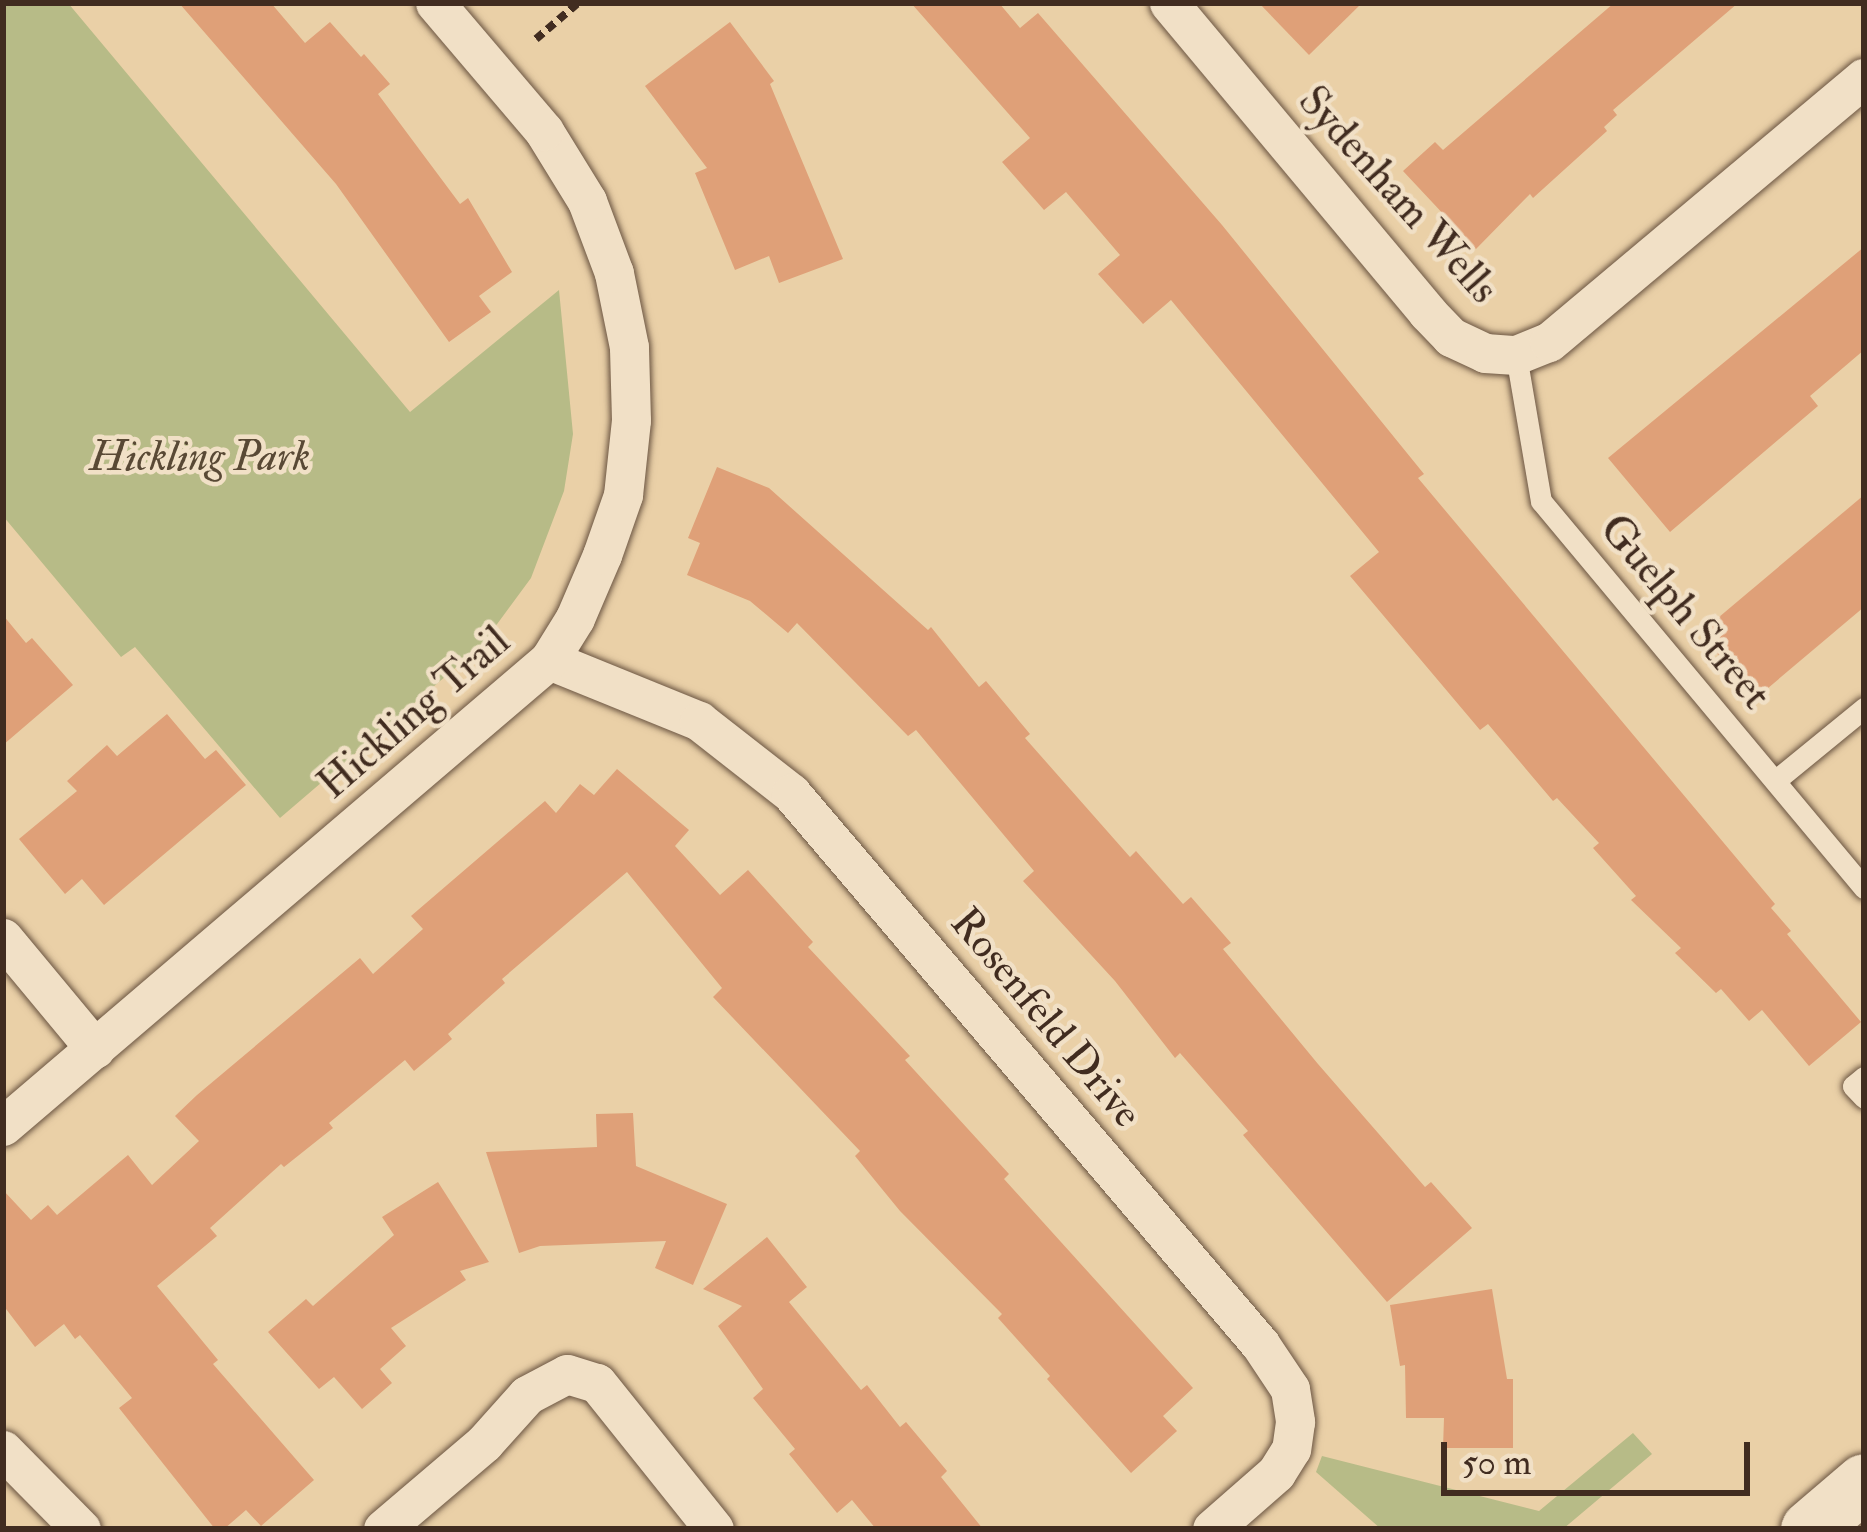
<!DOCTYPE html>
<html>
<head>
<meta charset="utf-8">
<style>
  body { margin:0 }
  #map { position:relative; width:1867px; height:1532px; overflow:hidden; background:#ead0a7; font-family:"IM FELL Double Pica",serif }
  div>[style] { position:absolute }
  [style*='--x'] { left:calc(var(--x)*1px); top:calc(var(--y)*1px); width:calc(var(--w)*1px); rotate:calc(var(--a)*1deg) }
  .green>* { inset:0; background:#b7bb87 }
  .building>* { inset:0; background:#dfa078 }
  .path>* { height:8px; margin-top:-4px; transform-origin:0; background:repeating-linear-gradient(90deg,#412c20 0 9px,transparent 0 15px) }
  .roads { filter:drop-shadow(0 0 3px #6b5542) drop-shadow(0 0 3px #6b5542) }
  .lane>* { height:21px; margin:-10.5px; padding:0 10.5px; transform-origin:10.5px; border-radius:10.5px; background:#f1e0c6 }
  .street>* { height:39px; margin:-19.5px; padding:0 19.5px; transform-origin:19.5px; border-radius:19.5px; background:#f1e0c6 }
  .secondary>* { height:57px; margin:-28.5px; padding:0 28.5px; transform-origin:28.5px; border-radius:28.5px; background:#f1e0c6 }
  span { translate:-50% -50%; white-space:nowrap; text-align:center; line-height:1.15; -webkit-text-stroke:9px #f1e0c6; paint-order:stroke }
  .street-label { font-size:42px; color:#412c20 }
  .park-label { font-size:42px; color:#594935; font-style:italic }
  .frame { position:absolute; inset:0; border:6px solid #412c20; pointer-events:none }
  .scale { position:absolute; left:1441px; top:1442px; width:309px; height:54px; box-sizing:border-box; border:6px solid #412c20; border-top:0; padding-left:15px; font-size:36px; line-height:42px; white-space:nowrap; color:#412c20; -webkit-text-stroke:9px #f1e0c6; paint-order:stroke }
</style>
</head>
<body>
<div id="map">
  <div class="green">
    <i style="clip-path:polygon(3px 3px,68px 3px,410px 412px,559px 290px,573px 434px,564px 491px,531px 578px,481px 646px,280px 818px,135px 647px,121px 657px,3px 516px)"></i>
    <i style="clip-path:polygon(1633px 1433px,1652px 1454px,1563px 1529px,1381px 1529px,1316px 1472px,1322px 1456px,1539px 1511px)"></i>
  </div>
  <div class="building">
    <i style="clip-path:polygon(179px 3px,271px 3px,305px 43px,330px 22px,361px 57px,364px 54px,390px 84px,378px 94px,460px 204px,468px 198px,512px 272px,479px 296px,491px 312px,449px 342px,336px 184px)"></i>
    <i style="clip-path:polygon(911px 3px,999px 3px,1020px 28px,1038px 13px,1222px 225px,1424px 474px,1418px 478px,1775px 904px,1771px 908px,1791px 931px,1787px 934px,1861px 1022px,1809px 1066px,1762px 1010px,1749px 1021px,1721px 989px,1716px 993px,1675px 953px,1681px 948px,1631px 900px,1636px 896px,1593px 848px,1599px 843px,1557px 798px,1553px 801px,1488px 724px,1480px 730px,1350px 576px,1379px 552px,1171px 300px,1143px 324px,1098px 274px,1120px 255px,1066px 192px,1044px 210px,1002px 162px,1030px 138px)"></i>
    <i style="clip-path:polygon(1259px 3px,1362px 3px,1309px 55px)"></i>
    <i style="clip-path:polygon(1614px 3px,1738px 3px,1613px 110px,1617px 115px,1604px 127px,1607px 131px,1533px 198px,1530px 194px,1476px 249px,1403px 171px,1435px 142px,1443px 150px)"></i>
    <i style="clip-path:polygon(730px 22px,774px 81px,770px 84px,843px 259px,779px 283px,769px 256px,735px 270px,695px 173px,707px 168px,645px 86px)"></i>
    <i style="clip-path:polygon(1864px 247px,1864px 350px,1810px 396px,1818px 406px,1670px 532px,1608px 458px)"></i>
    <i style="clip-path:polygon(717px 467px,769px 488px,928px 630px,931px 627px,979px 687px,986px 681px,1030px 734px,1025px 738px,1130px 857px,1136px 851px,1183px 904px,1191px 897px,1231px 943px,1223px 949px,1318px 1064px,1425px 1187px,1431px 1182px,1472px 1228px,1387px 1302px,1243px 1135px,1248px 1131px,1180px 1053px,1175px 1058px,1115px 981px,1023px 881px,1034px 871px,916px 730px,908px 736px,797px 623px,788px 633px,750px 601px,687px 575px,700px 543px,688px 538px)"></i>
    <i style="clip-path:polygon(1864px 495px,1864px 607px,1755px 699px,1700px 633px)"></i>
    <i style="clip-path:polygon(3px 615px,26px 643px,32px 638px,73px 685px,3px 745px)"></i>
    <i style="clip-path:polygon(167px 714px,205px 759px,216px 750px,246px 785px,104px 905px,82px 879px,65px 894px,19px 839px,77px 791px,67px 781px,107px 745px,117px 756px)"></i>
    <i style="clip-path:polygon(617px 769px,689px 830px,675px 846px,720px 895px,748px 870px,813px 942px,808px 947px,910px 1056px,905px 1060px,1009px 1174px,1004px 1179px,1193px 1388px,1163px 1416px,1177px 1431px,1131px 1473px,1047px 1379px,1050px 1376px,998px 1318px,1002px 1314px,900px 1211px,855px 1156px,860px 1151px,713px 997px,722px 988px,627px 872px,502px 979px,505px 983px,448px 1034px,452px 1039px,414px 1071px,405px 1060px,329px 1123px,333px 1128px,284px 1167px,281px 1164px,210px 1228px,217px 1236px,157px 1286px,218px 1360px,213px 1364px,314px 1480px,261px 1526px,246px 1510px,224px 1529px,215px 1529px,119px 1408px,132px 1398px,80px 1335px,75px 1339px,64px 1324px,35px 1347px,3px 1305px,3px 1190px,31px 1220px,48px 1205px,57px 1215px,128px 1155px,152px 1185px,199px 1141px,175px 1116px,197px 1095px,360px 958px,373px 974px,423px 929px,411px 916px,545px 801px,556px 813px,580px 784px,594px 795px)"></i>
    <i style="clip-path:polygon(633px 1113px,636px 1166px,727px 1204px,693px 1285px,655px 1268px,666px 1241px,540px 1246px,519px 1253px,486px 1152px,597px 1147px,596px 1114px)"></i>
    <i style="clip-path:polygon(438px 1182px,489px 1262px,460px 1271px,466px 1280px,391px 1328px,406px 1346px,380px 1369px,392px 1383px,362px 1409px,334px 1377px,319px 1389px,268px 1332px,306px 1299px,313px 1306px,394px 1235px,382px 1217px)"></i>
    <i style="clip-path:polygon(767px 1237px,807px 1287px,789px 1302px,861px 1390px,867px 1385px,900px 1427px,906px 1422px,947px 1471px,941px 1477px,983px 1529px,876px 1529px,852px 1500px,837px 1513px,789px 1454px,795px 1449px,753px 1398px,763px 1389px,718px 1326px,742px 1306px,703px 1289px)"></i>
    <i style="clip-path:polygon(1492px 1289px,1507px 1379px,1513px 1379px,1513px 1448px,1443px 1448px,1444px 1418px,1406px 1418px,1405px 1365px,1400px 1366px,1390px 1305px)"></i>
  </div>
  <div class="path">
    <i style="--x:536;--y:39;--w:55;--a:-40.6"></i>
  </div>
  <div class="roads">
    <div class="lane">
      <i style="--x:1516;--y:355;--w:148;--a:80.3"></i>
      <i style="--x:1541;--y:501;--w:504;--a:50.15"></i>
      <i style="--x:1776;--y:780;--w:114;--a:-39.3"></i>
      <i style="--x:1864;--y:1077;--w:14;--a:141"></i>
      <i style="--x:1853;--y:1086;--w:16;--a:47"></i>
    </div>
    <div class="street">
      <i style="--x:1169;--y:3;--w:403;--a:50.1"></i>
      <i style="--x:1427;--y:312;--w:35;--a:46"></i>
      <i style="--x:1451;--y:337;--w:38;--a:25"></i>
      <i style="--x:1485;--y:353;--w:31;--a:4"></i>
      <i style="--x:1516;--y:355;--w:35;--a:-22"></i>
      <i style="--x:1549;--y:342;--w:411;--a:-40"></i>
      <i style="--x:549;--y:660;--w:162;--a:22.1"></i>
      <i style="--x:699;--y:721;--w:117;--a:38"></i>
      <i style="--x:791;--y:793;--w:724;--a:49.6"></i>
      <i style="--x:1260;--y:1344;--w:54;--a:56.3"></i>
      <i style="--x:1290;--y:1389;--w:33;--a:81"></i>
      <i style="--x:1295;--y:1422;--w:27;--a:98"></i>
      <i style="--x:1291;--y:1449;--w:28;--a:122"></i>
      <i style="--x:1276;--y:1473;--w:85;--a:138.8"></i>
      <i style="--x:3;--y:938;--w:144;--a:50.3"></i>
      <i style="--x:3;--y:1126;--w:718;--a:-40.48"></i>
      <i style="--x:549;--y:660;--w:49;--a:-58.2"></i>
      <i style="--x:575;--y:618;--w:69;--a:-66.8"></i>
      <i style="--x:602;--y:555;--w:64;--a:-70.7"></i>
      <i style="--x:623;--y:495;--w:75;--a:-83.9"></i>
      <i style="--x:631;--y:420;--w:73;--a:-91.6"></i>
      <i style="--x:629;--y:347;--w:76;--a:-101.5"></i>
      <i style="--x:614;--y:273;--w:77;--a:-110.6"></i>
      <i style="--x:587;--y:201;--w:82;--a:-121.6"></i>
      <i style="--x:544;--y:131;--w:168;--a:-130.4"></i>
      <i style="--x:3;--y:1450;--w:111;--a:45.4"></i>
      <i style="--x:383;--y:1529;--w:133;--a:-40.4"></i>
      <i style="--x:484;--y:1443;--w:64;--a:-48.1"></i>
      <i style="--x:527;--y:1395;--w:45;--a:-27.7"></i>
      <i style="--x:567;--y:1374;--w:31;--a:17"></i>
      <i style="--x:597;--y:1383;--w:187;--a:51.3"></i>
    </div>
    <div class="secondary">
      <i style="--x:1809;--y:1529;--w:72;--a:-40.5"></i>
    </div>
  </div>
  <div class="street-label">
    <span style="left:1398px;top:195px;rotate:48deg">Sydenham Wells</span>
    <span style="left:1685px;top:612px;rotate:50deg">Guelph Street</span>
    <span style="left:414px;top:713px;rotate:-41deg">Hickling Trail</span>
    <span style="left:1046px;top:1018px;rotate:50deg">Rosenfeld Drive</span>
  </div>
  <div class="park-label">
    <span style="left:200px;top:457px">Hickling Park</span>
  </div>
  <div class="frame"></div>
  <div class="scale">50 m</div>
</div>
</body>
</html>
